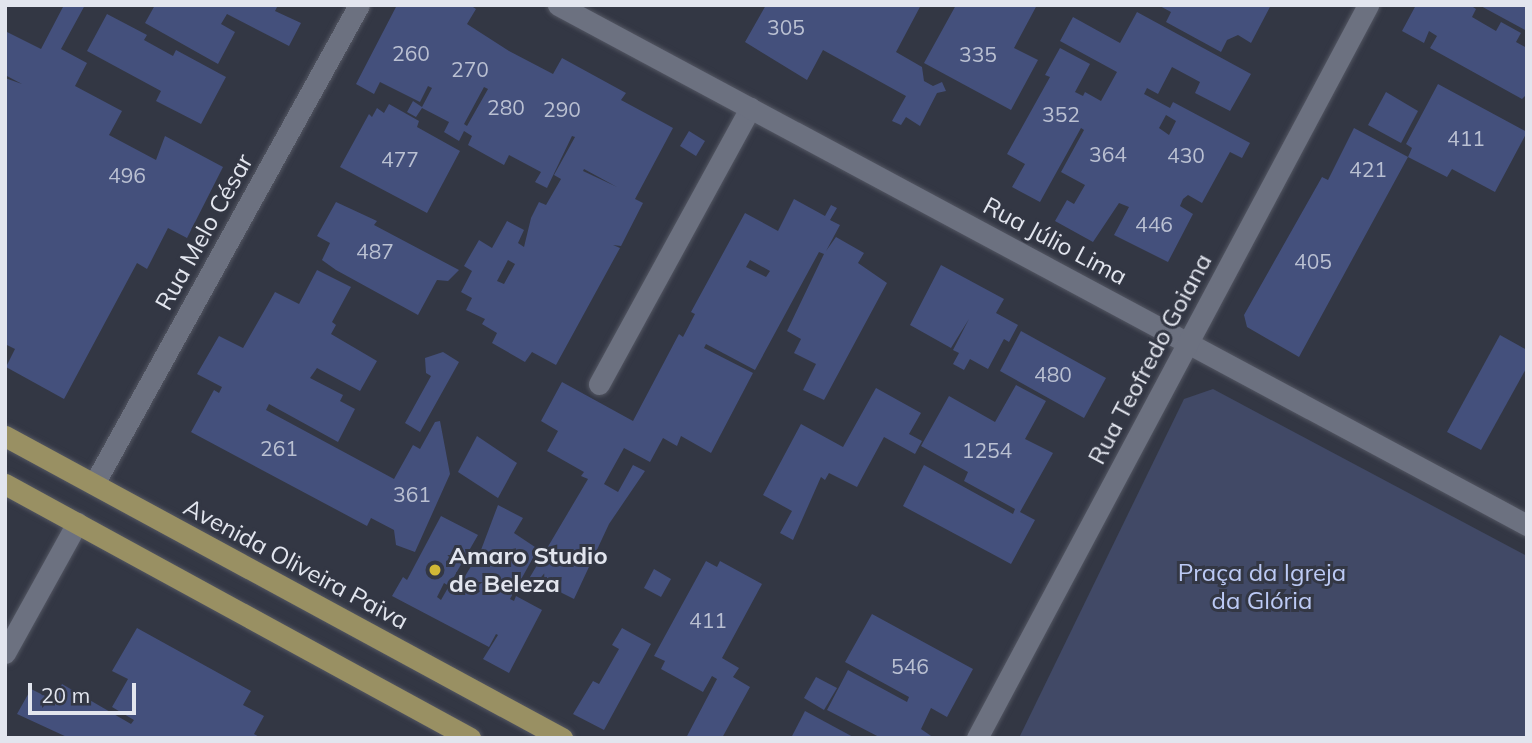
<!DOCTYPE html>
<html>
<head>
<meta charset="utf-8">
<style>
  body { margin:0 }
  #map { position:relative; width:1532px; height:743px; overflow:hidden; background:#333744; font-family:Mulish,sans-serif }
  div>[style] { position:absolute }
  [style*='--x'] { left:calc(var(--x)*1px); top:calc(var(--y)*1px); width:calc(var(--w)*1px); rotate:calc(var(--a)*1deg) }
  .green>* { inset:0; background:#414966 }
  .building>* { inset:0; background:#44507c }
  .roads { filter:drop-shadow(0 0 2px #535662) drop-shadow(0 0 2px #535662) }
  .lane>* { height:21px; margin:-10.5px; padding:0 10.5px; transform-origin:10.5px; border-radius:10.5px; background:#6c7180 }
  .street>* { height:21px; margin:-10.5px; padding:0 10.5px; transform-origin:10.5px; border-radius:10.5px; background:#6c7180 }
  .primary>* { height:21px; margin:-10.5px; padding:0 10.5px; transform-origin:10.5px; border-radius:10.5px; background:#999063 }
  .dots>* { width:19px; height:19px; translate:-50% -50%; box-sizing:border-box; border:4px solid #333744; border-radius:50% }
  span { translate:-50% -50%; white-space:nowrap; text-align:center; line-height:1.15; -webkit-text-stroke:6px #333744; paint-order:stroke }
  .number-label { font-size:21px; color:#bac0d2 }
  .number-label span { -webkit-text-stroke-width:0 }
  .street-label { font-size:24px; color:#e2e5ee }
  .poi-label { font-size:24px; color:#e2e5ee; font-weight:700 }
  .left { translate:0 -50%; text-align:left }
  .park-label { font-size:24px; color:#bccaf5 }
  .frame { position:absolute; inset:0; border:7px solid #e2e5ee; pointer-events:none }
  .scale { position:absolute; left:28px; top:683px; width:108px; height:32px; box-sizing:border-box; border:4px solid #e2e5ee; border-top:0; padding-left:9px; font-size:21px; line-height:24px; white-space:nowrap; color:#e2e5ee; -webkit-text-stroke:5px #333744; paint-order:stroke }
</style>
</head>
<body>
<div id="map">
  <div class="green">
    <i style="clip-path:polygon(1213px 389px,1527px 556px,1527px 738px,1019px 738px,1184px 399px)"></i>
  </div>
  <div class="building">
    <i style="clip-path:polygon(64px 5px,85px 5px,61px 49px,87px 63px,75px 86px,122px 111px,109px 135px,156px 160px,165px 136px,223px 167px,187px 238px,168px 228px,147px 269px,137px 263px,64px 399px,6px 367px,15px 349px,5px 344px,5px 78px,22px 84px,5px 75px,5px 31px,41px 49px)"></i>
    <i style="clip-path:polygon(155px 5px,278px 5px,275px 11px,301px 23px,289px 46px,227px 14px,221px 24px,235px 32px,218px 64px,145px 23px)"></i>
    <i style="clip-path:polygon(evenodd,397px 5px,470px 5px,476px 9px,467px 24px,509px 51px,553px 74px,562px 58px,626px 93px,621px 100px,673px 128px,635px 199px,643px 203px,621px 246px,613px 245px,620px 248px,556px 365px,532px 352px,525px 362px,492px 343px,497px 333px,482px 324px,485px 319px,466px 310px,472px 298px,461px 292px,472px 271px,464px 266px,479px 240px,492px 248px,507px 221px,524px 230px,518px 243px,524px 247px,531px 218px,539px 202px,546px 205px,561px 179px,554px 175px,575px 137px,572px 136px,547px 188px,535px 182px,541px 172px,509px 155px,504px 165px,468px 145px,472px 136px,464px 131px,459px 141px,444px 132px,449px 122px,422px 108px,416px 117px,407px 112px,413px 101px,422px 107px,432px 88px,428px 86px,420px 102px,380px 82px,374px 94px,356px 84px,397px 5px,484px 87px,488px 89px,467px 126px,464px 124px,484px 87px,397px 5px,584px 169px,617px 187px,583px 171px,584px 169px,397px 5px,508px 260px,515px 264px,504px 284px,497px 281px,508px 260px)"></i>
    <i style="clip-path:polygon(766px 5px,921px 5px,896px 52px,922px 67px,924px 81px,933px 86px,942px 82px,946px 91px,937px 93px,920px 126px,906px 117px,901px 125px,892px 121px,906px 96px,823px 50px,807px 80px,745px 42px)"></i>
    <i style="clip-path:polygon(956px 5px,1037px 5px,1014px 48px,1038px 60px,1011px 110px,924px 63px)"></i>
    <i style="clip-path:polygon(1158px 5px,1271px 5px,1251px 43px,1238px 35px,1227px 40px,1221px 52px,1166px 22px,1171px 12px)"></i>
    <i style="clip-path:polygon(1416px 5px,1470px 5px,1476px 9px,1472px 17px,1496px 31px,1501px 22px,1521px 33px,1516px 42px,1527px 48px,1527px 94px,1522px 99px,1430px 48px,1437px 36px,1429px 31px,1424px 43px,1402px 31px)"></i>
    <i style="clip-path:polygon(1479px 5px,1527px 5px,1527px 31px)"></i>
    <i style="clip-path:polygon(evenodd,1137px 12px,1251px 74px,1230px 111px,1195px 93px,1200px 82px,1172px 67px,1158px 94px,1147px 88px,1144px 94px,1170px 108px,1173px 102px,1250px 143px,1242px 158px,1230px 152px,1202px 203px,1188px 195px,1183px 199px,1180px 206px,1193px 214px,1168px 262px,1114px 235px,1129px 207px,1119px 203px,1093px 242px,1055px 221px,1067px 200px,1074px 204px,1085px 185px,1061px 172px,1084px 130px,1081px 128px,1040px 202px,1012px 187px,1025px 164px,1007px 154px,1050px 77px,1045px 75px,1060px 48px,1090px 64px,1075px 92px,1083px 96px,1085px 92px,1101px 101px,1117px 72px,1060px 41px,1073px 17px,1120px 43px,1137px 12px,1166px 115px,1176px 121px,1169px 135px,1159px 128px,1166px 115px)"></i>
    <i style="clip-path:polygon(107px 14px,147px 35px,144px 40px,173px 56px,176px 50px,226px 77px,201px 124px,156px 101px,161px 91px,87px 51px)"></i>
    <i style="clip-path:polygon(1438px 84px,1527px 132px,1495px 192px,1452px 169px,1447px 177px,1408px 157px,1412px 148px,1406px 144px)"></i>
    <i style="clip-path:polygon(1386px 92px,1418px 111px,1401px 143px,1368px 125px)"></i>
    <i style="clip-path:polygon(389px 104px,419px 121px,417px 127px,460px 151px,427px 213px,340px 167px,369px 114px,372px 117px,377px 108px,384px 113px)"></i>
    <i style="clip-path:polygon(1354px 128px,1408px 157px,1299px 357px,1247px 327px,1244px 315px,1322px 177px,1328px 180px)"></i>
    <i style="clip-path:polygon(689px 131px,705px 141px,696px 156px,680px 146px)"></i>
    <i style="clip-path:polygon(evenodd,794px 199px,825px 216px,831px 205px,837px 208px,830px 220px,840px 225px,826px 251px,836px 237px,864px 253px,858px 263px,887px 283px,824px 400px,803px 390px,816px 364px,794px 353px,801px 339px,787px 331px,824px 254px,819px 252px,755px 370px,706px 344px,704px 348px,753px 373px,711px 453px,681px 436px,677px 446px,663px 438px,650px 462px,624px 448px,604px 484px,618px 492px,633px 465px,645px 471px,609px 524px,574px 599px,530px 577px,588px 479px,581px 476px,584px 472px,547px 451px,558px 431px,541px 421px,562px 382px,633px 421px,679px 334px,683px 337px,695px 314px,691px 312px,745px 213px,778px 231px,794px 199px,750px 260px,770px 271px,766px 277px,746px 267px,750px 260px)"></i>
    <i style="clip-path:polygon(336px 202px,377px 221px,374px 225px,459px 270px,448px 281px,437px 280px,418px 315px,336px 270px,322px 260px,330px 243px,317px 236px)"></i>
    <i style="clip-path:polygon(941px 265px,1004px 299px,996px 313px,1018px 325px,1009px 342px,1004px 339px,988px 369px,970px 359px,964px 370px,953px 364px,959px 353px,953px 350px,969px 319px,951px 348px,910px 325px)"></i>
    <i style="clip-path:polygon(317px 270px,351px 287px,332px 322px,336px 325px,331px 334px,377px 361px,360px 391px,317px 368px,310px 378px,343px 395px,340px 401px,355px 409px,338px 442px,269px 404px,266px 410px,394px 479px,413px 445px,420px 449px,435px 422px,440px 421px,450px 474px,415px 552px,396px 545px,394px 530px,371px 518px,367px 526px,191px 432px,214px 390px,219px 393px,222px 387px,197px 374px,219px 336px,243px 348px,275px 292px,299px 304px)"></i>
    <i style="clip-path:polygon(1021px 331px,1106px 378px,1084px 418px,1000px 371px)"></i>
    <i style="clip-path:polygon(1500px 335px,1527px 350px,1527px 367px,1481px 450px,1447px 432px)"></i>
    <i style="clip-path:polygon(443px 352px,459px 362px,420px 432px,405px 423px,431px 376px,426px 373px,425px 358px)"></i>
    <i style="clip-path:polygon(1016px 385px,1046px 401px,1025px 439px,1053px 453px,1020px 512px,1035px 520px,1011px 564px,903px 506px,924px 465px,1013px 514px,1015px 509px,964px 481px,968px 472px,921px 446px,949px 396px,995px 422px)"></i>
    <i style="clip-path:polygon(876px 388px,921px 413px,909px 434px,922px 441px,915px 454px,884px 437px,857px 487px,829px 473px,825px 480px,821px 477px,793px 540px,780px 533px,792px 511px,763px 495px,801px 424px,843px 447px)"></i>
    <i style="clip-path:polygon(477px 436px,517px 463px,498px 498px,458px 472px)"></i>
    <i style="clip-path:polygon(evenodd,498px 505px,523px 518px,514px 533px,538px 549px,510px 599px,514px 601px,516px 596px,542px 610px,509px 673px,483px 659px,498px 635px,496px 634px,489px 647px,392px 596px,403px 577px,407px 580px,441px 516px,478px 535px,451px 582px,459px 586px,481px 550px,498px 505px,444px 583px,449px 586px,441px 600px,437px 597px,444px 583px)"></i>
    <i style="clip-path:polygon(706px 561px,717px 567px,720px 561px,762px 584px,722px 658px,739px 668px,733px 677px,750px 687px,722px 738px,686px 738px,717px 679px,712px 676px,703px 692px,661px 669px,665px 661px,654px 656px)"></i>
    <i style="clip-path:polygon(654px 569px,671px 579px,661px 597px,644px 588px)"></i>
    <i style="clip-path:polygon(872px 614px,973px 669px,947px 717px,931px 708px,921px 729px,934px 738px,881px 738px,827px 710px,848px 670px,907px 702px,909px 697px,845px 662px)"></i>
    <i style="clip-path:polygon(137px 628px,251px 691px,243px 705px,264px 716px,254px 734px,261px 738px,69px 738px,17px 714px,31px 689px,53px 700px,62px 684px,131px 724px,134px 720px,112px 707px,128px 679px,112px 671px)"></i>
    <i style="clip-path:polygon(622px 628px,651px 644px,604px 730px,573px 714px,593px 681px,599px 684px,619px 649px,612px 645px)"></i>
    <i style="clip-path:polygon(816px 677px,837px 688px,824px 710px,804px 698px)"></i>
    <i style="clip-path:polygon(805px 711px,855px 738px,791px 738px)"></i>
  </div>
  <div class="roads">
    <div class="lane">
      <i style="--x:599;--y:384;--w:315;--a:-61.3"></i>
    </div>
    <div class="street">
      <i style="--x:558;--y:5;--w:1100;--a:28.22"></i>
      <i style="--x:94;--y:484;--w:547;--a:-61.05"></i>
      <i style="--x:5;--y:653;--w:149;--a:-61"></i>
      <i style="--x:977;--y:738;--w:831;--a:-61.92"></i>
    </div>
    <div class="primary">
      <i style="--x:5;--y:436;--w:634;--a:28.47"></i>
      <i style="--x:5;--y:484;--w:530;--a:28.64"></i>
    </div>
  </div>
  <div class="dots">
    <i style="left:435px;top:570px;background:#d0b736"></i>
  </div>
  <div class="number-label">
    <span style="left:786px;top:27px">305</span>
    <span style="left:411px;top:53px">260</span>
    <span style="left:978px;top:54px">335</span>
    <span style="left:470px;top:69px">270</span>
    <span style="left:506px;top:107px">280</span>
    <span style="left:562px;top:109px">290</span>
    <span style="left:1061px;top:114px">352</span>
    <span style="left:1466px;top:138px">411</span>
    <span style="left:1108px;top:154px">364</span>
    <span style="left:1186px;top:155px">430</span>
    <span style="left:400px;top:159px">477</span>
    <span style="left:1368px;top:169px">421</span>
    <span style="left:127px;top:175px">496</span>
    <span style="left:1154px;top:224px">446</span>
    <span style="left:375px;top:251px">487</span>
    <span style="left:1313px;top:261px">405</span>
    <span style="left:1053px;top:374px">480</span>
    <span style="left:279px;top:448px">261</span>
    <span style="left:987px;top:450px">1254</span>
    <span style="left:412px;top:494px">361</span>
    <span style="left:708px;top:620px">411</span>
    <span style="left:910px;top:666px">546</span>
  </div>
  <div class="street-label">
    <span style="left:204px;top:232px;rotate:-61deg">Rua Melo César</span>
    <span style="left:1055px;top:241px;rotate:28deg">Rua Júlio Lima</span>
    <span style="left:1150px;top:359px;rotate:-62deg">Rua Teofredo Goiana</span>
    <span style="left:296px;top:564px;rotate:28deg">Avenida Oliveira Paiva</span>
  </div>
  <div class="poi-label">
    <span class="left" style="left:449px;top:570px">Amaro Studio<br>de Beleza</span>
  </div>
  <div class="park-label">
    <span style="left:1262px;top:587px">Praça da Igreja<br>da Glória</span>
  </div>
  <div class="frame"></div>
  <div class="scale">20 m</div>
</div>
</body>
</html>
